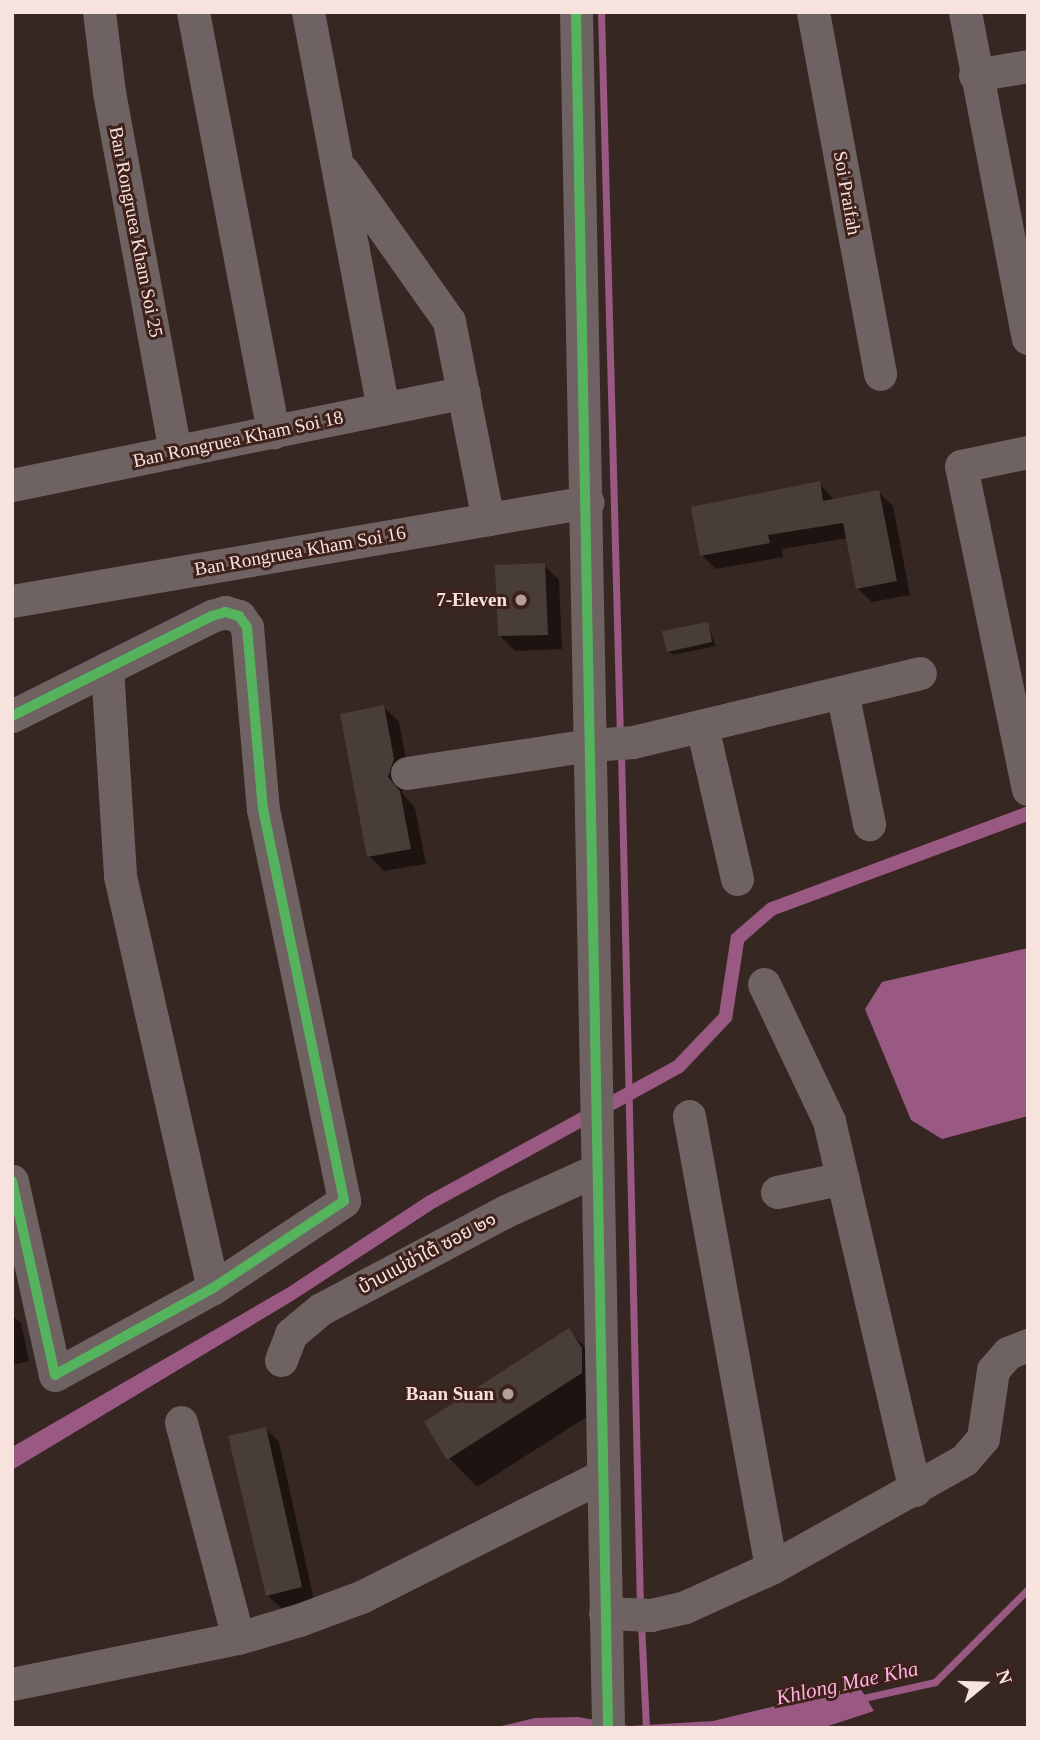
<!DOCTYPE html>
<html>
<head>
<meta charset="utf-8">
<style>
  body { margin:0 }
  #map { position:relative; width:1040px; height:1740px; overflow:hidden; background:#372723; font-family:"Times New Roman","Noto Sans Thai",serif }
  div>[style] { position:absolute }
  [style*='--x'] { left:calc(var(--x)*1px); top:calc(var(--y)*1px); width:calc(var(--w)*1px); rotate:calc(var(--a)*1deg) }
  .water>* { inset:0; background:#995983 }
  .shadow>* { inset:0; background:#0007 }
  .stream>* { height:7px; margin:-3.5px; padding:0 3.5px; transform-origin:3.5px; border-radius:3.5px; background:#995983 }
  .building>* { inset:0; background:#493d37 }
  .minor>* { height:33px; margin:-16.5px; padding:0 16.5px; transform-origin:16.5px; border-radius:16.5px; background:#6f6262 }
  .cycleway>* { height:10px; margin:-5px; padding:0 5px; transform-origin:5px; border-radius:5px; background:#56b35d }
  .dots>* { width:19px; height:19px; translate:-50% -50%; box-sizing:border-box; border:4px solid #3f211b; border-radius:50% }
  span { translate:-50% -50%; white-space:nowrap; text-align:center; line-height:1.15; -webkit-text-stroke:6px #3f211b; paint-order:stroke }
  .street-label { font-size:19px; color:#f7e2dd }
  .poi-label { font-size:19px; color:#f7e2dd; font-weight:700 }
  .right { translate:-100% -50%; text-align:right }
  .water-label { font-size:21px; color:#ffb1e4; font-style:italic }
  .frame { position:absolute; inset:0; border:14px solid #f7e2dd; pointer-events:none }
  .north { position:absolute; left:949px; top:1649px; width:70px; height:70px; -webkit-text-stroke:5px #3f211b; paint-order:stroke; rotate:71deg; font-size:19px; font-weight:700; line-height:28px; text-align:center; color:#f7e2dd }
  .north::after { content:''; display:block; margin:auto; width:24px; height:32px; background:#f7e2dd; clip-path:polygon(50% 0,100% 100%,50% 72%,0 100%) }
</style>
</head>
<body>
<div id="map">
  <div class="water">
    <i style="clip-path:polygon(1028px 806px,1028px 821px,775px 915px,744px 942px,732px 1020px,683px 1072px,435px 1208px,294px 1300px,12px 1470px,12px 1447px,287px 1288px,427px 1196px,674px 1061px,719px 1014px,731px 935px,768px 903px)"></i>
    <i style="clip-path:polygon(1028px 948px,1028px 1116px,942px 1139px,911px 1120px,865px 1009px,882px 982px)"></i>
    <i style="clip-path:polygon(859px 1686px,874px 1711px,822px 1728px,493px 1728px,535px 1718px,578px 1717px,629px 1726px,713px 1721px)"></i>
  </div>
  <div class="shadow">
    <i style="clip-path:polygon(819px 483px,834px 500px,878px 492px,893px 506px,910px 595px,872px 602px,857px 588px,848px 538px,782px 549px,783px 557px,716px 569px,702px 555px)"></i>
    <i style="clip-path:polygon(544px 565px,559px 580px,562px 649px,515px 651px,500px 636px)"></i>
    <i style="clip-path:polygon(707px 623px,716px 646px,673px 655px,668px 651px)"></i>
    <i style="clip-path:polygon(384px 707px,399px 722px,409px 775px,402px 793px,415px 808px,426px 864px,384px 871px,369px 856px)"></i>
    <i style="clip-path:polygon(12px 1315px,21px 1323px,29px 1361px,12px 1365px)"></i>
    <i style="clip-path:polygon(569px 1331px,597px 1359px,610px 1402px,477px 1487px,449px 1458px)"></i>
    <i style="clip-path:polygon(266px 1429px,279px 1442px,314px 1600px,281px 1608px,267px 1595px)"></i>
  </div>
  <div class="stream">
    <i style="--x:601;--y:12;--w:724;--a:88.5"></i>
    <i style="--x:621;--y:751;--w:856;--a:88.73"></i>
    <i style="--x:641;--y:1622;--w:106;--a:87.3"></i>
    <i style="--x:859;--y:1699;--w:78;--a:-12.6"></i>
    <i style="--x:935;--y:1682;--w:132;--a:-45"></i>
  </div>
  <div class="building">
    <i style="clip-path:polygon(820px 481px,823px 501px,879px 490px,897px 581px,856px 589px,843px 523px,768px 535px,770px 543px,700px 556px,691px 507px)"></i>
    <i style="clip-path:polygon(545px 563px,548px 635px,498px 636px,495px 565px)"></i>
    <i style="clip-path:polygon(708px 622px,712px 642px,667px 652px,662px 631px)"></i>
    <i style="clip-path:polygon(384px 705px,394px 759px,388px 777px,400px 791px,411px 849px,367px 857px,340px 714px)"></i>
    <i style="clip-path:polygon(569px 1328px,582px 1348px,582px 1373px,447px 1460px,424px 1422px)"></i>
    <i style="clip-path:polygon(266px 1427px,302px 1587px,266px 1596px,228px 1436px)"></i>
  </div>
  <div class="minor">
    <i style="--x:99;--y:12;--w:81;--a:82.9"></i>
    <i style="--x:109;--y:92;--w:366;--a:79.6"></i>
    <i style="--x:193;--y:12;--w:428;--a:79.2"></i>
    <i style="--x:308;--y:12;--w:404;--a:79.3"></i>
    <i style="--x:576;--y:12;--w:1716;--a:88.93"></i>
    <i style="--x:813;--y:12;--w:368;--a:79.5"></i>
    <i style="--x:965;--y:12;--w:332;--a:79.1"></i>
    <i style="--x:975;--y:75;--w:54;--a:-9.6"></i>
    <i style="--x:343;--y:171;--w:184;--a:54.8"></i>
    <i style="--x:449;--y:321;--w:202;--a:78.9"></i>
    <i style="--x:1028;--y:452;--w:68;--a:168.2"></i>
    <i style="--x:961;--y:466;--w:330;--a:78.3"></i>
    <i style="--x:12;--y:485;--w:461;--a:-11.6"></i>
    <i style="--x:12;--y:601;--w:584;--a:-9.75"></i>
    <i style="--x:107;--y:668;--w:208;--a:86.4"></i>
    <i style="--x:120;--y:876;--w:422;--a:77.3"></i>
    <i style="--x:842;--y:692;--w:135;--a:78.4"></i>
    <i style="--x:12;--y:716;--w:224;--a:-26.6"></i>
    <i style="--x:212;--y:616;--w:14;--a:-17"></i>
    <i style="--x:225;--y:612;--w:15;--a:16"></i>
    <i style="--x:239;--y:616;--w:14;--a:54"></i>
    <i style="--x:247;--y:627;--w:183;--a:85"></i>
    <i style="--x:263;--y:809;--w:400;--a:78.3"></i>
    <i style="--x:344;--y:1201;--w:157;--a:146.4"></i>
    <i style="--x:213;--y:1288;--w:180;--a:151.2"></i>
    <i style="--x:55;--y:1375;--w:199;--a:-102.5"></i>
    <i style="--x:702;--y:726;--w:157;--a:77.1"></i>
    <i style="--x:407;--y:773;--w:185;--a:-8.7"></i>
    <i style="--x:590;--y:745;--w:43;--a:-4"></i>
    <i style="--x:633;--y:742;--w:295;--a:-13.5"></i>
    <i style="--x:764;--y:984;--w:152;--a:64.6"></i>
    <i style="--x:829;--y:1121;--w:379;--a:76.9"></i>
    <i style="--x:689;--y:1116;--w:459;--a:79.7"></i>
    <i style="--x:777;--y:1192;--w:67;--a:-12"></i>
    <i style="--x:281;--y:1360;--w:28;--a:-69"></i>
    <i style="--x:291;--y:1334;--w:39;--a:-40"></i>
    <i style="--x:321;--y:1309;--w:209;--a:-27.9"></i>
    <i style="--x:506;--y:1211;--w:97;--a:-24.4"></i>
    <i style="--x:181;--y:1422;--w:223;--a:75.2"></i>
    <i style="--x:605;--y:1613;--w:46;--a:2.5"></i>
    <i style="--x:651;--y:1615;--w:35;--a:-13"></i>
    <i style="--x:685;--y:1607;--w:94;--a:-24.4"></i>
    <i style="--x:771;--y:1568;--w:221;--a:-29.2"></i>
    <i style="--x:964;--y:1460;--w:29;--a:-49"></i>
    <i style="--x:983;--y:1438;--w:69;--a:-81.6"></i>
    <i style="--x:993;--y:1370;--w:23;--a:-49"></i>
    <i style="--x:1008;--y:1353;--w:22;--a:-22"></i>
    <i style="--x:12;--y:1684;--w:231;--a:-11.5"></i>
    <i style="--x:238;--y:1638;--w:64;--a:-16.4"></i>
    <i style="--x:299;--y:1620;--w:66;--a:-20.4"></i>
    <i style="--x:361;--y:1597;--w:270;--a:-26.7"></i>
  </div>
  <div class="cycleway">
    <i style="--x:576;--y:12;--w:1716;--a:88.93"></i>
    <i style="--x:12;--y:716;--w:224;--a:-26.6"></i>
    <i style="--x:212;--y:616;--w:14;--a:-17"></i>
    <i style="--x:225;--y:612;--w:15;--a:16"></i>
    <i style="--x:239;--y:616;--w:14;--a:54"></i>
    <i style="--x:247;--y:627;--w:183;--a:85"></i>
    <i style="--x:263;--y:809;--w:400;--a:78.3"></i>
    <i style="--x:344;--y:1201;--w:157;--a:146.4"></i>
    <i style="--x:213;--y:1288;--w:180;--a:151.2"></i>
    <i style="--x:55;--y:1375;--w:199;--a:-102.5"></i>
  </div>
  <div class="dots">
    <i style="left:521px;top:600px;background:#b4a19c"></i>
    <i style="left:508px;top:1394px;background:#b4a19c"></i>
  </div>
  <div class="street-label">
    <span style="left:847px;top:193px;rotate:80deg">Soi Praifah</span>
    <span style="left:136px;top:232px;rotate:79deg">Ban Rongruea Kham Soi 25</span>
    <span style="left:238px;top:439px;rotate:-12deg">Ban Rongruea Kham Soi 18</span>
    <span style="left:300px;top:551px;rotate:-10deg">Ban Rongruea Kham Soi 16</span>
    <span style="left:427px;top:1253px;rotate:-28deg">บ้านแม่ข่าใต้ ซอย ๒๑</span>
  </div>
  <div class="poi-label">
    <span class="right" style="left:507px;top:600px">7-Eleven</span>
    <span class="right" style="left:494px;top:1394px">Baan Suan</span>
  </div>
  <div class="water-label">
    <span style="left:847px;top:1683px;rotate:-12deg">Khlong Mae Kha</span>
  </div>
  <div class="frame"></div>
  <div class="north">N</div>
</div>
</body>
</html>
